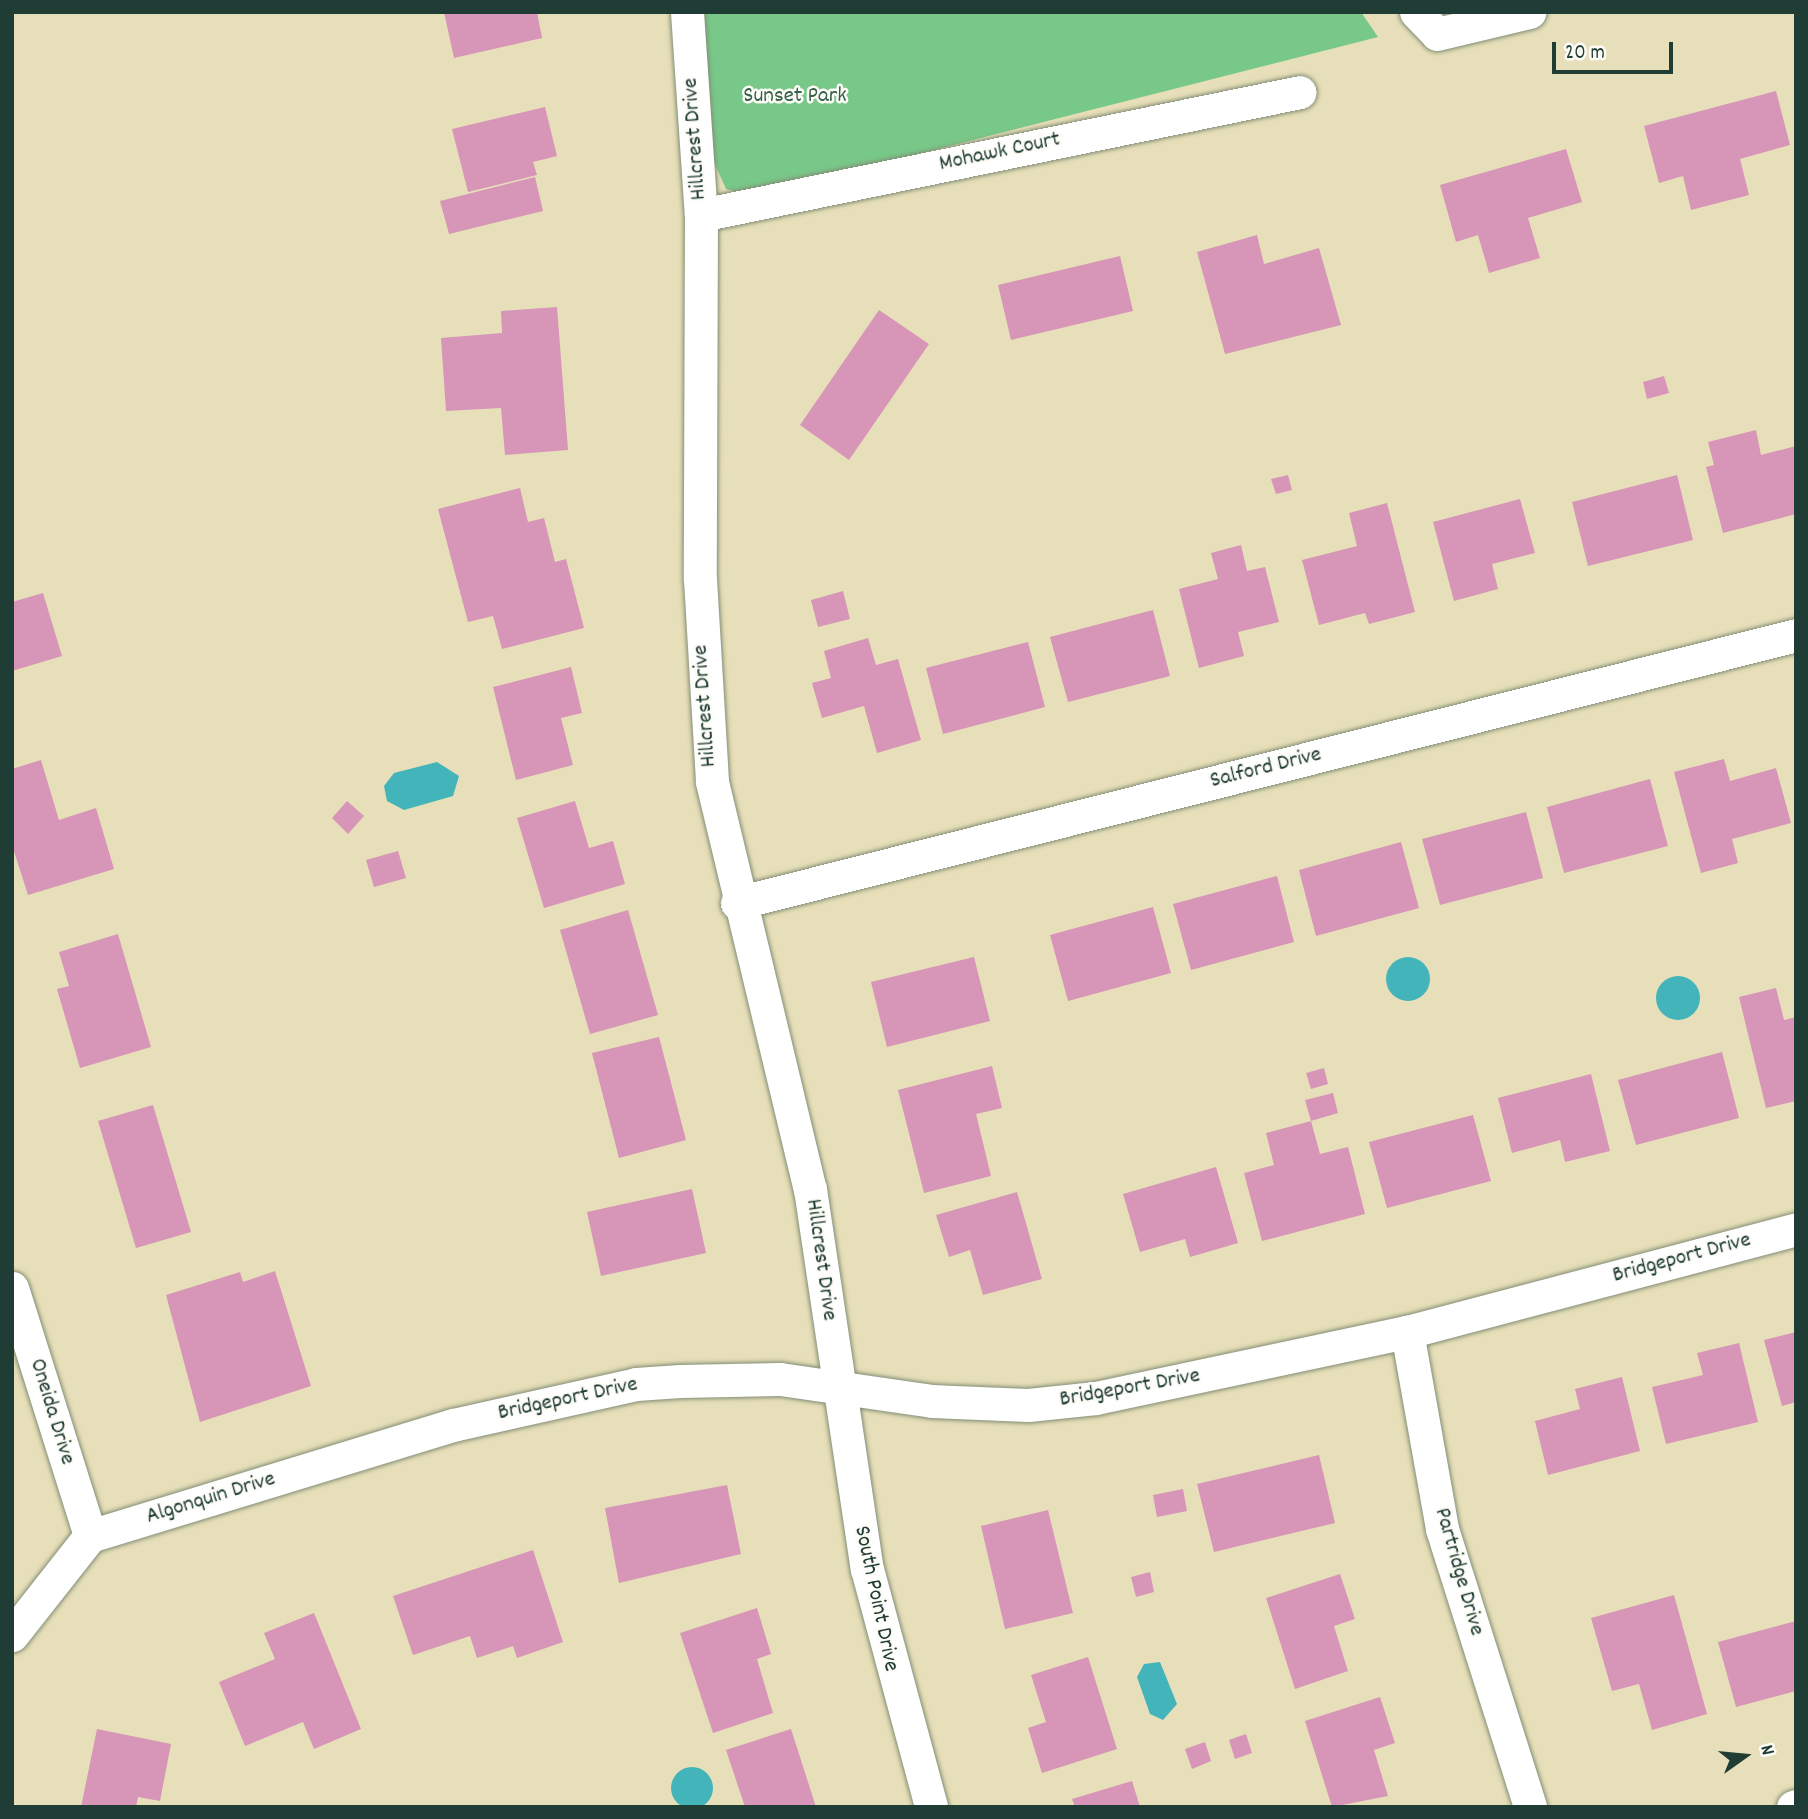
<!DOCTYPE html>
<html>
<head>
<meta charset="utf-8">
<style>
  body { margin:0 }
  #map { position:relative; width:1808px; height:1819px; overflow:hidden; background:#e7dfb9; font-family:Dekko,sans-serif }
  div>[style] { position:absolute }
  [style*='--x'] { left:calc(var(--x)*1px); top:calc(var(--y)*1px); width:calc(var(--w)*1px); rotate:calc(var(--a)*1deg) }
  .green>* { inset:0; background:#78c889 }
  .water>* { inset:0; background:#44b4bb }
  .round { border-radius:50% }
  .building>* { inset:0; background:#d795b7 }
  .roads { filter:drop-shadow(0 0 2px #838e76) drop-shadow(0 0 2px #838e76) }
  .street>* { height:33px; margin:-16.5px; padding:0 16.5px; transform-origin:16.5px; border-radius:16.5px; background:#fff }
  span { translate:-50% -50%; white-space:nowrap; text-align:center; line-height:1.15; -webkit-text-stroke:5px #fdfcf7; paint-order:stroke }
  .park-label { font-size:23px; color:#356049 }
  .street-label { font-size:23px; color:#1f3d34 }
  .frame { position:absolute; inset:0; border:14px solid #1f3d34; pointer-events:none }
  .north { position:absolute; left:1710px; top:1721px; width:70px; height:70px; -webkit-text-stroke:5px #fdfcf7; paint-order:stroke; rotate:75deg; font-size:19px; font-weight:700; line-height:28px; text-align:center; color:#1f3d34 }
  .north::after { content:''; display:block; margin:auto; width:24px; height:32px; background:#1f3d34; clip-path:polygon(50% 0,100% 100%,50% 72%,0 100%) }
  .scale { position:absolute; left:1552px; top:42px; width:121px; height:32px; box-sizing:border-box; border:4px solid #1f3d34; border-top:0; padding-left:9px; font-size:21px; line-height:24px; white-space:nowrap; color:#1f3d34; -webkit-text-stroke:5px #fdfcf7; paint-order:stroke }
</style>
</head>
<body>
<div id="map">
  <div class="green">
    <i style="clip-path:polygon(704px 12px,1361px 12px,1378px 37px,753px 196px,726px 189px,709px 151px)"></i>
  </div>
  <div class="water">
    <i style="clip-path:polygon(437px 762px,459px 776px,453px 796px,404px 810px,387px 801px,384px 786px,394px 773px)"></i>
    <i class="round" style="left:1386px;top:957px;width:44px;height:44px"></i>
    <i class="round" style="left:1656px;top:976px;width:44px;height:44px"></i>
    <i style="clip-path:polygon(1160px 1662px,1177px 1704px,1163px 1720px,1150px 1714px,1137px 1677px,1144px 1664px)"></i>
    <i class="round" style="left:671px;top:1767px;width:42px;height:42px"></i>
  </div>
  <div class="building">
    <i style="clip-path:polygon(444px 12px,537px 12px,542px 38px,454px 58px)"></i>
    <i style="clip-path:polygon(1776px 91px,1790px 145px,1740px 159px,1749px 195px,1691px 210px,1683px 176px,1659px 183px,1644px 126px)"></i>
    <i style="clip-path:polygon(545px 107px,557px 156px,533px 162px,537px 175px,468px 192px,452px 129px)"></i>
    <i style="clip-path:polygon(1566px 149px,1582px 202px,1528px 218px,1540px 258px,1489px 273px,1478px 235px,1456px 242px,1440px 185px)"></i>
    <i style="clip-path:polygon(535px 177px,543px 211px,449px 234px,440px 201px)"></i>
    <i style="clip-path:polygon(1257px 235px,1264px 264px,1319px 248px,1341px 325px,1225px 354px,1197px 252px)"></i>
    <i style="clip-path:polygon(1120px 256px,1133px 311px,1011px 340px,998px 285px)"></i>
    <i style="clip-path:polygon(557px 307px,568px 450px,505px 455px,501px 408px,446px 411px,441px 338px,502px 333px,501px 311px)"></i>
    <i style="clip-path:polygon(879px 310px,929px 344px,849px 460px,800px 425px)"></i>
    <i style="clip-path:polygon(1664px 376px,1669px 393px,1647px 399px,1643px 382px)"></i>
    <i style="clip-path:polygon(1756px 430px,1761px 455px,1796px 446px,1796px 514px,1723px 533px,1706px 467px,1714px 465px,1708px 442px)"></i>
    <i style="clip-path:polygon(1288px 475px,1292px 490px,1276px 494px,1271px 479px)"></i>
    <i style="clip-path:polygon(1677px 475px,1693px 540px,1588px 566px,1572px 502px)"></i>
    <i style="clip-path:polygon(520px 488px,528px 522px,544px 518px,555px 562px,566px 559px,584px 628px,502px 649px,493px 616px,468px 622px,438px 509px)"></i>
    <i style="clip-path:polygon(1520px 499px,1535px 553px,1492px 564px,1498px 589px,1454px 601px,1433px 522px)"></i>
    <i style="clip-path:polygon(1387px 503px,1415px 612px,1369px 624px,1365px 613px,1319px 625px,1302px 560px,1357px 546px,1349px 513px)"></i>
    <i style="clip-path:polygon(1241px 545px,1247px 571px,1265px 567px,1279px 622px,1238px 632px,1244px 656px,1199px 668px,1179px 589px,1218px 579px,1211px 553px)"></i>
    <i style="clip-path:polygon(843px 591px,850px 619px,818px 627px,811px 600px)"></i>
    <i style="clip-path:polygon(43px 593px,62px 656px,12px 671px,12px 602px)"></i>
    <i style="clip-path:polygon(1153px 610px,1170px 676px,1068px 702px,1050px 637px)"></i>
    <i style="clip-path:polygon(868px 638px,876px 665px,898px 659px,921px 740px,877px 753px,864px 706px,822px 718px,812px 683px,831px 678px,824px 651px)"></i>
    <i style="clip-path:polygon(1028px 642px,1045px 707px,943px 734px,926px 668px)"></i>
    <i style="clip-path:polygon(571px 667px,582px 713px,561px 718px,573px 765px,516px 780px,493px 687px)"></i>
    <i style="clip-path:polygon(1724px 759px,1730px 781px,1776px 768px,1791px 823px,1732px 839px,1738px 863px,1701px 873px,1674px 772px)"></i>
    <i style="clip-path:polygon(41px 760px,59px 820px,96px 808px,114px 869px,28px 895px,12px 845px,12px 769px)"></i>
    <i style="clip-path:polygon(1650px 779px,1668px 846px,1564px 873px,1547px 807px)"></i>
    <i style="clip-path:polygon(347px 801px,364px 816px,348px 834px,332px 818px)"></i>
    <i style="clip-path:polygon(575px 801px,589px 848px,613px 841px,625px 884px,544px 908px,517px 818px)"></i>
    <i style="clip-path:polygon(1526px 812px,1543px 878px,1440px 905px,1422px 839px)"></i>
    <i style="clip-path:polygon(1401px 842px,1419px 908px,1316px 936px,1299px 870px)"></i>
    <i style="clip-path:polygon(398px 851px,406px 878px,374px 887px,366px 860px)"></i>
    <i style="clip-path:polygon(1277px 876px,1294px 942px,1191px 970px,1173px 904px)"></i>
    <i style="clip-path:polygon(1153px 907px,1171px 973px,1068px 1001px,1050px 935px)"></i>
    <i style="clip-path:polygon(628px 910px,658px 1015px,590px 1034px,560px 930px)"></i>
    <i style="clip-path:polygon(118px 934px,151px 1047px,80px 1068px,57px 989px,69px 986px,59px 952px)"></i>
    <i style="clip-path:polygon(974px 957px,990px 1021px,887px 1047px,871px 982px)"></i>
    <i style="clip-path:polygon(1776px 988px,1784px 1020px,1796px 1017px,1796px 1101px,1766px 1108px,1739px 997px)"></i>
    <i style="clip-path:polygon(659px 1037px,686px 1140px,619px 1158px,592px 1053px)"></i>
    <i style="clip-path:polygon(1722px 1052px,1739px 1118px,1636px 1145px,1618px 1080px)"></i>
    <i style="clip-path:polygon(992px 1066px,1002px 1108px,976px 1114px,991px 1176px,924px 1193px,898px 1090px)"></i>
    <i style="clip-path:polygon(1324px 1068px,1328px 1084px,1311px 1089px,1306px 1073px)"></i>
    <i style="clip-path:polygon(1591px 1074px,1610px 1151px,1565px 1162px,1560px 1140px,1512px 1153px,1498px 1098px)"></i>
    <i style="clip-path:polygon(1333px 1093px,1338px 1113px,1311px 1121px,1305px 1100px)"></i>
    <i style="clip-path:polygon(153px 1105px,191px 1232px,136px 1248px,98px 1121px)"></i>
    <i style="clip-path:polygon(1473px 1115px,1491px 1181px,1387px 1208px,1369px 1142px)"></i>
    <i style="clip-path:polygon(1311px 1121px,1320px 1154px,1348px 1147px,1365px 1214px,1262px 1241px,1244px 1173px,1274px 1165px,1266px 1133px)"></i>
    <i style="clip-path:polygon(1216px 1167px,1238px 1243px,1190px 1257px,1185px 1239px,1140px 1252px,1123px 1194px)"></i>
    <i style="clip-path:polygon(692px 1189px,706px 1253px,601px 1276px,587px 1212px)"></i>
    <i style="clip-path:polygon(1017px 1192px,1042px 1279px,983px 1295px,970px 1250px,949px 1257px,936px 1215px)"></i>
    <i style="clip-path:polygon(275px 1271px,311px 1386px,200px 1422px,166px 1295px,240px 1272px,243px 1282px)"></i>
    <i style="clip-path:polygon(1796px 1332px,1796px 1402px,1782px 1406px,1764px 1340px)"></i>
    <i style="clip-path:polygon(1739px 1343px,1758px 1422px,1666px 1444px,1652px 1387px,1703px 1375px,1697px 1353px)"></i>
    <i style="clip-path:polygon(1622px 1377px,1640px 1451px,1548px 1475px,1535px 1421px,1580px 1409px,1575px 1389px)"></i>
    <i style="clip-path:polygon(1319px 1455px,1335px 1523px,1214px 1552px,1197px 1484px)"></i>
    <i style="clip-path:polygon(727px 1485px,741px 1554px,619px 1583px,605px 1508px)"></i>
    <i style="clip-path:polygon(1183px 1489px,1187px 1511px,1157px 1517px,1153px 1495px)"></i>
    <i style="clip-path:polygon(1048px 1510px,1073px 1613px,1005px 1629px,981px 1526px)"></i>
    <i style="clip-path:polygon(533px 1550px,563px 1642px,517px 1658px,513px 1646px,477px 1658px,470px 1636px,413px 1655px,393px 1596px)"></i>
    <i style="clip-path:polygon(1150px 1572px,1154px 1592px,1136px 1597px,1131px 1577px)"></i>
    <i style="clip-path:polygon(1340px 1574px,1355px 1619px,1334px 1626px,1348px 1671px,1295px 1689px,1266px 1598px)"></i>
    <i style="clip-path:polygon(1674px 1595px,1707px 1714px,1652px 1730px,1639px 1684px,1612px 1691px,1591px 1618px)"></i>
    <i style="clip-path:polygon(757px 1608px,771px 1654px,757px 1659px,773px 1713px,713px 1733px,680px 1633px)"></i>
    <i style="clip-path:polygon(314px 1613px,361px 1729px,314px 1749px,303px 1722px,245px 1746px,219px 1682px,275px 1659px,264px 1633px)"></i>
    <i style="clip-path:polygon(1796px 1621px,1796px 1691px,1736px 1707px,1718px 1642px)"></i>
    <i style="clip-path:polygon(1088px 1657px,1117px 1749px,1042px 1773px,1028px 1728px,1046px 1722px,1031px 1675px)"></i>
    <i style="clip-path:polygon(1380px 1697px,1395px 1743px,1374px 1750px,1388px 1796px,1332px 1807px,1305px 1721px)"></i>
    <i style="clip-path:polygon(97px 1729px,171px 1744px,160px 1801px,138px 1797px,136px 1807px,81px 1807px)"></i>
    <i style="clip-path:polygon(791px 1729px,816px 1807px,745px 1807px,726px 1750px)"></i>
    <i style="clip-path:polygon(1246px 1734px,1252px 1753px,1235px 1759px,1229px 1740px)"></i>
    <i style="clip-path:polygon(1205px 1742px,1211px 1761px,1192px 1769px,1185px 1749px)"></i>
    <i style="clip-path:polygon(1132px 1781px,1140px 1807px,1075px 1807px,1072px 1799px)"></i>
  </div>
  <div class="roads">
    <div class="street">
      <i style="--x:687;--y:12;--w:203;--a:86.1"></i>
      <i style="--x:701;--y:215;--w:364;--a:90.2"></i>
      <i style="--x:700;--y:579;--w:203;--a:86.6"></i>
      <i style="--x:712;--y:782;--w:419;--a:76.5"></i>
      <i style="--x:810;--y:1189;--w:384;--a:81.5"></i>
      <i style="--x:867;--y:1569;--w:246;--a:74.9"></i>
      <i style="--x:1416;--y:12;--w:30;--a:46"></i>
      <i style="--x:1437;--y:34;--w:95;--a:-13.4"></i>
      <i style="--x:701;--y:215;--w:611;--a:-11.6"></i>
      <i style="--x:737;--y:903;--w:1092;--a:-14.2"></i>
      <i style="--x:12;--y:1288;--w:260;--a:72.5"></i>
      <i style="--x:1407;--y:1332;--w:200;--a:79.9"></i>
      <i style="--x:1442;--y:1529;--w:292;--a:72.4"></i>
      <i style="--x:12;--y:1635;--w:126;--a:-51.8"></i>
      <i style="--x:90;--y:1536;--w:380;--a:-17"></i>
      <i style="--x:453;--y:1425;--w:188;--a:-12.6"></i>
      <i style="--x:636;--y:1384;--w:44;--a:-3.9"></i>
      <i style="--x:680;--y:1381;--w:100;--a:-1.1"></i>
      <i style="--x:780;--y:1379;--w:154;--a:8.2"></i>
      <i style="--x:932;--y:1401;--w:96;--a:2.4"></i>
      <i style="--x:1028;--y:1405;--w:68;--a:-5.9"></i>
      <i style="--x:1096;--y:1398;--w:318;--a:-12"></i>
      <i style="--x:1407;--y:1332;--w:402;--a:-14.8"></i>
      <i style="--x:1793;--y:1807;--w:3;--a:-18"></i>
    </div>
  </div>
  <div class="park-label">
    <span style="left:795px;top:97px">Sunset Park</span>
  </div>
  <div class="street-label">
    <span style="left:696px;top:139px;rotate:-94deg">Hillcrest Drive</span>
    <span style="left:1000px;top:153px;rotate:-12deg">Mohawk Court</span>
    <span style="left:706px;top:706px;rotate:-94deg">Hillcrest Drive</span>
    <span style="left:1266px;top:769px;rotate:-14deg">Salford Drive</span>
    <span style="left:1682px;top:1259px;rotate:-15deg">Bridgeport Drive</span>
    <span style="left:820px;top:1260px;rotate:82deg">Hillcrest Drive</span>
    <span style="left:1130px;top:1389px;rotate:-10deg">Bridgeport Drive</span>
    <span style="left:568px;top:1400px;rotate:-12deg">Bridgeport Drive</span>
    <span style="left:51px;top:1412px;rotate:73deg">Oneida Drive</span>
    <span style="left:211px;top:1499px;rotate:-17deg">Algonquin Drive</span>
    <span style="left:1458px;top:1572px;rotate:74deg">Partridge Drive</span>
    <span style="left:875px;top:1599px;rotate:78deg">South Point Drive</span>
  </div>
  <div class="frame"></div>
  <div class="north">N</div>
  <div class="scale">20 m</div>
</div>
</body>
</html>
